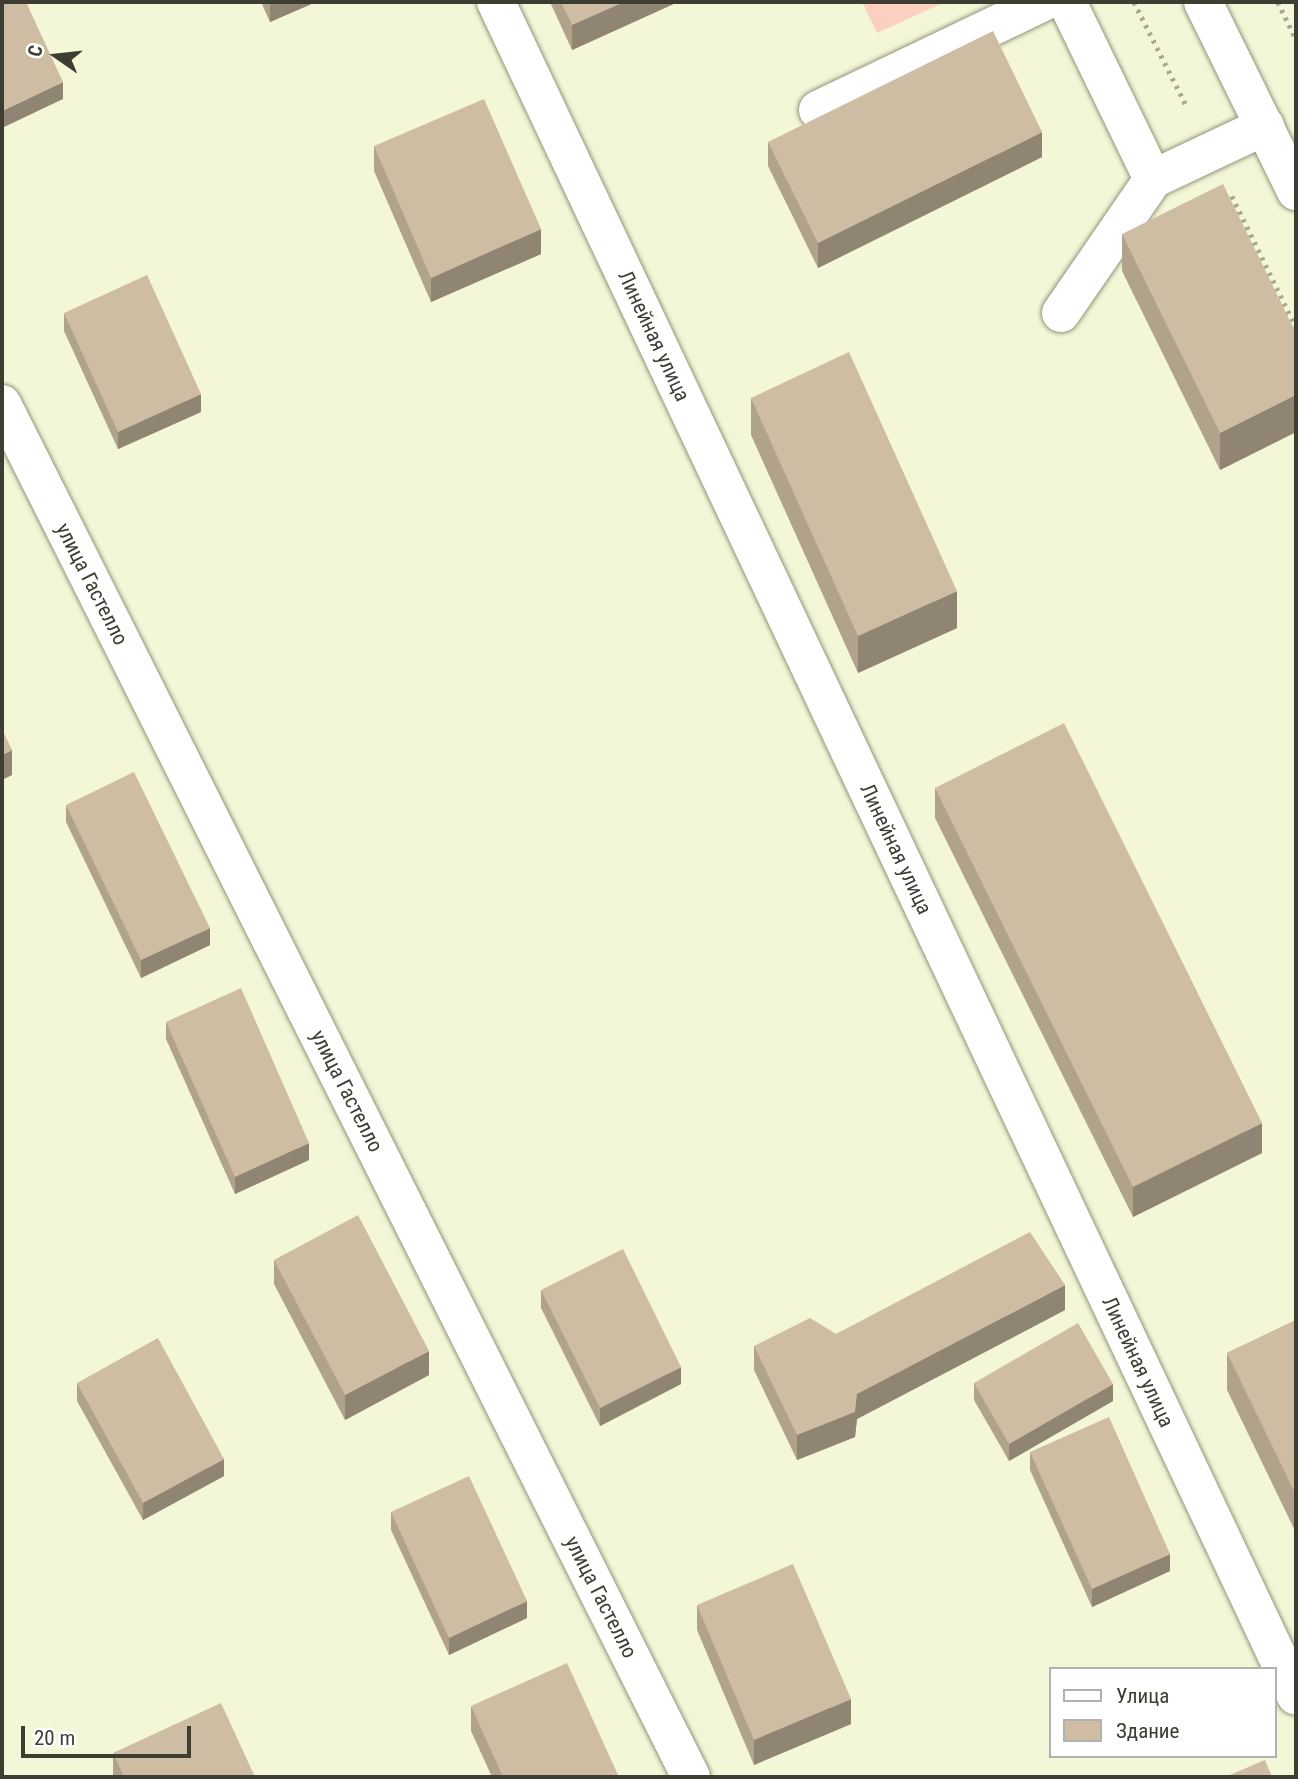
<!DOCTYPE html>
<html>
<head>
<meta charset="utf-8">
<style>
  body { margin:0 }
  #map { position:relative; width:1298px; height:1779px; overflow:hidden; background:#f4f6d8; font-family:"Roboto Condensed",sans-serif }
  div>[style] { position:absolute }
  [style*='--x'] { left:calc(var(--x)*1px); top:calc(var(--y)*1px); width:calc(var(--w)*1px); rotate:calc(var(--a)*1deg) }
  .green>* { inset:0; background:#fbd0c0 }
  .path>* { height:4.5px; margin-top:-2.25px; transform-origin:0; background:repeating-linear-gradient(90deg,#a9aa93 0 3.5px,transparent 0 8.5px) }
  .roads { filter:drop-shadow(0 0 2px #939579) drop-shadow(0 0 2px #939579) }
  .minor>* { height:38px; margin:-19px; padding:0 19px; transform-origin:19px; border-radius:19px; background:#fff }
  .wall>* { inset:0; background:#b1a28c }
  .shaded-wall>* { inset:0; background:#908472 }
  .building>* { inset:0; background:#cebca3 }
  span { translate:-50% -50%; white-space:nowrap; text-align:center; line-height:1.15; -webkit-text-stroke:6px #fff; paint-order:stroke }
  .street-label { font-size:21px; color:#3d3d31 }
  .frame { position:absolute; inset:0; border:4px solid #3d3d31; pointer-events:none }
  .legend { position:absolute; left:1049px; top:1667px; width:228px; height:91px; box-sizing:border-box; background:#fff; border:2px solid #b1b1ad; margin:0; padding:9px 12px; list-style:none; font-size:21px; color:#3d3d31 }
  .legend li { display:flex; align-items:center; gap:14px; height:35px }
  .legend b { width:35px; border:2px solid #b1b1ad }
  .north { position:absolute; left:21px; top:21px; width:70px; height:70px; -webkit-text-stroke:5px #fff; paint-order:stroke; rotate:284deg; font-size:19px; font-weight:700; line-height:28px; text-align:center; color:#3d3d31 }
  .north::after { content:''; display:block; margin:auto; width:24px; height:32px; background:#3d3d31; clip-path:polygon(50% 0,100% 100%,50% 72%,0 100%) }
  .scale { position:absolute; left:21px; top:1726px; width:170px; height:32px; box-sizing:border-box; border:4px solid #3d3d31; border-top:0; padding-left:9px; font-size:21px; line-height:24px; white-space:nowrap; color:#3d3d31; -webkit-text-stroke:5px #fff; paint-order:stroke }
</style>
</head>
<body>
<div id="map">
  <div class="green">
    <i style="clip-path:polygon(862px 2px,945px 2px,877px 33px)"></i>
  </div>
  <div class="path">
    <i style="--x:1134;--y:2;--w:118;--a:63.2"></i>
    <i style="--x:1278;--y:2;--w:41;--a:64.1"></i>
    <i style="--x:1232;--y:196;--w:146;--a:64"></i>
  </div>
  <div class="roads">
    <div class="minor">
      <i style="--x:496;--y:2;--w:1873;--a:64.72"></i>
      <i style="--x:1067;--y:2;--w:197;--a:64.1"></i>
      <i style="--x:1203;--y:2;--w:211;--a:63.8"></i>
      <i style="--x:818;--y:110;--w:250;--a:-25.6"></i>
      <i style="--x:1061;--y:313;--w:163;--a:-55.5"></i>
      <i style="--x:1153;--y:179;--w:124;--a:-25.3"></i>
      <i style="--x:2;--y:404;--w:1536;--a:63.35"></i>
    </div>
  </div>
  <div class="wall">
    <i style="clip-path:polygon(261px 2px,316px 2px,270px 22px)"></i>
    <i style="clip-path:polygon(550px 2px,678px 2px,572px 50px)"></i>
    <i style="clip-path:polygon(768px 142px,1042px 157px,818px 268px,768px 166px)"></i>
    <i style="clip-path:polygon(374px 146px,541px 254px,431px 302px,374px 171px)"></i>
    <i style="clip-path:polygon(1122px 234px,1296px 333px,1296px 432px,1220px 470px,1122px 271px)"></i>
    <i style="clip-path:polygon(64px 313px,201px 412px,118px 449px,64px 331px)"></i>
    <i style="clip-path:polygon(751px 398px,957px 628px,858px 673px,751px 435px)"></i>
    <i style="clip-path:polygon(935px 788px,1262px 1153px,1133px 1217px,935px 818px)"></i>
    <i style="clip-path:polygon(66px 805px,210px 945px,141px 978px,66px 822px)"></i>
    <i style="clip-path:polygon(166px 1022px,309px 1160px,235px 1194px,166px 1039px)"></i>
    <i style="clip-path:polygon(274px 1260px,429px 1375px,345px 1420px,274px 1284px)"></i>
    <i style="clip-path:polygon(541px 1290px,681px 1384px,600px 1426px,541px 1308px)"></i>
    <i style="clip-path:polygon(1065px 1310px,857px 1419px,855px 1437px,797px 1460px,754px 1370px,754px 1346px,836px 1334px)"></i>
    <i style="clip-path:polygon(1296px 1320px,1296px 1533px,1227px 1390px,1227px 1353px)"></i>
    <i style="clip-path:polygon(77px 1383px,224px 1476px,143px 1520px,77px 1401px)"></i>
    <i style="clip-path:polygon(974px 1383px,1113px 1401px,1009px 1461px,974px 1400px)"></i>
    <i style="clip-path:polygon(1030px 1452px,1170px 1571px,1092px 1607px,1030px 1470px)"></i>
    <i style="clip-path:polygon(391px 1512px,527px 1618px,449px 1655px,391px 1530px)"></i>
    <i style="clip-path:polygon(697px 1605px,851px 1724px,754px 1765px,697px 1630px)"></i>
    <i style="clip-path:polygon(471px 1706px,619px 1777px,492px 1777px,471px 1731px)"></i>
    <i style="clip-path:polygon(113px 1753px,255px 1777px,113px 1777px)"></i>
  </div>
  <div class="shaded-wall">
    <i style="clip-path:polygon(277px 2px,316px 2px,270px 22px,270px 5px)"></i>
    <i style="clip-path:polygon(624px 2px,678px 2px,572px 50px,572px 25px)"></i>
    <i style="clip-path:polygon(63px 82px,63px 99px,2px 128px,2px 111px)"></i>
    <i style="clip-path:polygon(1042px 132px,1042px 157px,818px 268px,818px 243px)"></i>
    <i style="clip-path:polygon(541px 229px,541px 254px,431px 302px,431px 278px)"></i>
    <i style="clip-path:polygon(201px 394px,201px 412px,118px 449px,118px 432px)"></i>
    <i style="clip-path:polygon(1296px 395px,1296px 432px,1220px 470px,1220px 433px)"></i>
    <i style="clip-path:polygon(957px 591px,957px 628px,858px 673px,858px 636px)"></i>
    <i style="clip-path:polygon(12px 750px,12px 775px,2px 780px,2px 755px)"></i>
    <i style="clip-path:polygon(210px 928px,210px 945px,141px 978px,141px 960px)"></i>
    <i style="clip-path:polygon(1262px 1123px,1262px 1153px,1133px 1217px,1133px 1187px)"></i>
    <i style="clip-path:polygon(309px 1143px,309px 1160px,235px 1194px,235px 1177px)"></i>
    <i style="clip-path:polygon(1065px 1285px,1065px 1310px,857px 1419px,855px 1437px,797px 1460px,797px 1435px,857px 1394px)"></i>
    <i style="clip-path:polygon(429px 1351px,429px 1375px,345px 1420px,345px 1395px)"></i>
    <i style="clip-path:polygon(681px 1367px,681px 1384px,600px 1426px,600px 1408px)"></i>
    <i style="clip-path:polygon(1113px 1384px,1113px 1401px,1009px 1461px,1009px 1444px)"></i>
    <i style="clip-path:polygon(224px 1459px,224px 1476px,143px 1520px,143px 1503px)"></i>
    <i style="clip-path:polygon(1170px 1554px,1170px 1571px,1092px 1607px,1092px 1589px)"></i>
    <i style="clip-path:polygon(527px 1601px,527px 1618px,449px 1655px,449px 1638px)"></i>
    <i style="clip-path:polygon(851px 1699px,851px 1724px,754px 1765px,754px 1740px)"></i>
  </div>
  <div class="building">
    <i style="clip-path:polygon(2px 2px,26px 2px,63px 82px,2px 111px)"></i>
    <i style="clip-path:polygon(561px 2px,624px 2px,572px 25px)"></i>
    <i style="clip-path:polygon(993px 31px,1042px 132px,818px 243px,768px 142px)"></i>
    <i style="clip-path:polygon(484px 99px,541px 229px,431px 278px,374px 146px)"></i>
    <i style="clip-path:polygon(1223px 184px,1296px 333px,1296px 395px,1220px 433px,1122px 234px)"></i>
    <i style="clip-path:polygon(147px 275px,201px 394px,118px 432px,64px 313px)"></i>
    <i style="clip-path:polygon(849px 352px,957px 591px,858px 636px,751px 398px)"></i>
    <i style="clip-path:polygon(1064px 723px,1262px 1123px,1133px 1187px,935px 788px)"></i>
    <i style="clip-path:polygon(2px 729px,12px 750px,2px 755px)"></i>
    <i style="clip-path:polygon(134px 772px,210px 928px,141px 960px,66px 805px)"></i>
    <i style="clip-path:polygon(241px 988px,309px 1143px,235px 1177px,166px 1022px)"></i>
    <i style="clip-path:polygon(358px 1215px,429px 1351px,345px 1395px,274px 1260px)"></i>
    <i style="clip-path:polygon(1030px 1232px,1065px 1285px,857px 1394px,855px 1412px,797px 1435px,754px 1346px,810px 1318px,836px 1334px)"></i>
    <i style="clip-path:polygon(623px 1249px,681px 1367px,600px 1408px,541px 1290px)"></i>
    <i style="clip-path:polygon(1296px 1320px,1296px 1495px,1227px 1353px)"></i>
    <i style="clip-path:polygon(1078px 1323px,1113px 1384px,1009px 1444px,974px 1383px)"></i>
    <i style="clip-path:polygon(158px 1338px,224px 1459px,143px 1503px,77px 1383px)"></i>
    <i style="clip-path:polygon(1109px 1417px,1170px 1554px,1092px 1589px,1030px 1452px)"></i>
    <i style="clip-path:polygon(469px 1476px,527px 1601px,449px 1638px,391px 1512px)"></i>
    <i style="clip-path:polygon(793px 1564px,851px 1699px,754px 1740px,697px 1605px)"></i>
    <i style="clip-path:polygon(567px 1663px,619px 1777px,503px 1777px,471px 1706px)"></i>
    <i style="clip-path:polygon(221px 1703px,255px 1777px,124px 1777px,113px 1753px)"></i>
    <i style="clip-path:polygon(1265px 1760px,1272px 1777px,1225px 1777px)"></i>
  </div>
  <div class="street-label">
    <span style="left:654px;top:336px;rotate:65deg">Линейная улица</span>
    <span style="left:92px;top:584px;rotate:63deg">улица Гастелло</span>
    <span style="left:896px;top:849px;rotate:65deg">Линейная улица</span>
    <span style="left:347px;top:1091px;rotate:63deg">улица Гастелло</span>
    <span style="left:1138px;top:1362px;rotate:65deg">Линейная улица</span>
    <span style="left:601px;top:1597px;rotate:63deg">улица Гастелло</span>
  </div>
  <div class="frame"></div>
  <ul class="legend">
  <li><b style="height:9px;background:#fff"></b>Улица</li>
  <li><b style="height:19px;background:#cebca3"></b>Здание</li>
  </ul>
  <div class="north">С</div>
  <div class="scale">20 m</div>
</div>
</body>
</html>
